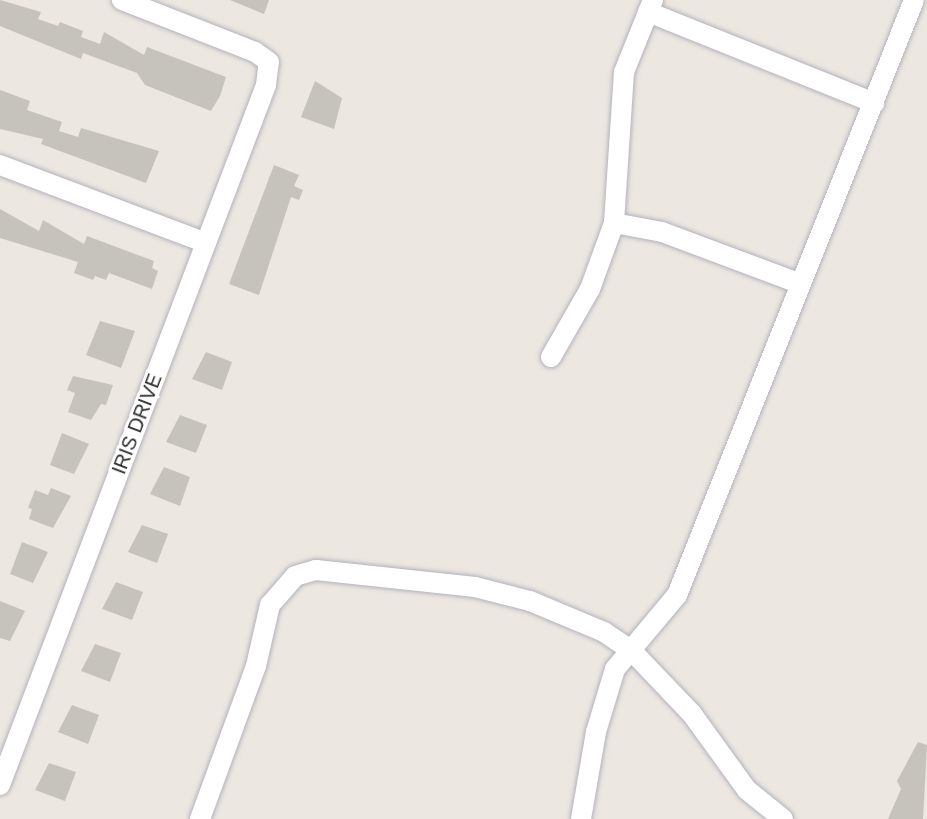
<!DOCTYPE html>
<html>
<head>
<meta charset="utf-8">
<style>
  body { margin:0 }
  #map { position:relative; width:927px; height:819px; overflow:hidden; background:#ede7e1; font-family:Arial,sans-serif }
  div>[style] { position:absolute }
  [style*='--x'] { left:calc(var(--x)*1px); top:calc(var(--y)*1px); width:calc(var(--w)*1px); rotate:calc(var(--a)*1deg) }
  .building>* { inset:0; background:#c6c2bc }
  .roads { filter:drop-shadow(0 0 2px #b1b3bc) drop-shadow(0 0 2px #b1b3bc) }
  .minor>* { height:20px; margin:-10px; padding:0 10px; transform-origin:10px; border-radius:10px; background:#fff }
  span { translate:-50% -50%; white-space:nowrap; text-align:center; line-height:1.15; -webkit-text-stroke:6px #fff; paint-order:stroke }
  .street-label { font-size:20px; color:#2d2d2d }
</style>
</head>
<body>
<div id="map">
  <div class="building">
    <i style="clip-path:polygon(0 0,41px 12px,38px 19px,58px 26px,60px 22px,83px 31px,81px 37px,100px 44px,104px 32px,144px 55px,147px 47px,226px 77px,220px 96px,211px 111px,145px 85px,137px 73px,83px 53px,81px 59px,0 26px)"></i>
    <i style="clip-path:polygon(230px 0,269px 0,264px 14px)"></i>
    <i style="clip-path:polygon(315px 81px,342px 98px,334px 129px,301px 117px)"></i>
    <i style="clip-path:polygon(0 90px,30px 101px,27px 110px,62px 122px,59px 131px,78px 137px,81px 128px,159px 151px,146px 183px,41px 144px,43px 139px,0 129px)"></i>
    <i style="clip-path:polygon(274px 165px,299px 175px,294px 186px,303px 190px,299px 200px,291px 197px,259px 295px,229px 284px)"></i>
    <i style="clip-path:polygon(0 209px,39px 231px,43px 220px,84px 244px,87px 236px,154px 261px,152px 268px,158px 271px,152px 289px,109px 273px,106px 280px,95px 276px,93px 280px,74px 273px,78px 262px,0 238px)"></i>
    <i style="clip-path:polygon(100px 321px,135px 331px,121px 368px,86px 355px)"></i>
    <i style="clip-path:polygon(206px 352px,232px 362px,222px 390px,192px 379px)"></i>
    <i style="clip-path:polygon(73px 376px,113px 385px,106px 405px,101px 404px,91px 420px,68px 412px,75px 393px,67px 390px)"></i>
    <i style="clip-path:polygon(180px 415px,207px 425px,196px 453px,166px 442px)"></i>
    <i style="clip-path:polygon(62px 433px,89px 444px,74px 474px,50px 465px)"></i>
    <i style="clip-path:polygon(164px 467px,190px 477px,180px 506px,150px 494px)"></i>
    <i style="clip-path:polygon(51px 488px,71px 496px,53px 528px,29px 519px,32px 509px,28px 508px,35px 490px,48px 495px)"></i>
    <i style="clip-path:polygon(142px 525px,168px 534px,157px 563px,128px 552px)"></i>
    <i style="clip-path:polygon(22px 542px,48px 552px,33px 583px,10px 574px)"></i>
    <i style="clip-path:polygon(116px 582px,143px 592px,132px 620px,102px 609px)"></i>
    <i style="clip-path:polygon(0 601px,25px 611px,10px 641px,0 638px)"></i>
    <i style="clip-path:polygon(95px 644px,121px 653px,110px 682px,81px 671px)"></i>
    <i style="clip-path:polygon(72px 705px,99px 715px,88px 744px,58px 732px)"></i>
    <i style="clip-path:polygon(918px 742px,927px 745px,923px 819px,888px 819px,901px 789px,897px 781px)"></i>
    <i style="clip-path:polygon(49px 763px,76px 772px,65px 801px,35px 790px)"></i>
  </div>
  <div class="roads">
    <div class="minor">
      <i style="--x:653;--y:0;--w:78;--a:111.9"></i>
      <i style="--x:624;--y:72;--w:151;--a:93.8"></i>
      <i style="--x:614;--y:223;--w:49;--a:10.6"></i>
      <i style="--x:662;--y:232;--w:148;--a:20.5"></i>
      <i style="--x:648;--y:12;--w:244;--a:21.9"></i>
      <i style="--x:0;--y:165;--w:220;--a:20.7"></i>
      <i style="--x:551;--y:357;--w:78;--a:-60.2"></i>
      <i style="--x:590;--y:289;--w:70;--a:-70"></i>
      <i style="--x:0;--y:785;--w:749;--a:-69.19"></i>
      <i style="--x:266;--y:85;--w:23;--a:-83"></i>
      <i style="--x:269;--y:62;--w:17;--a:-144"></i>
      <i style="--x:255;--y:52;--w:143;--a:-158.6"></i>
      <i style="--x:200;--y:819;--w:163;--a:-69.9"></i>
      <i style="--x:256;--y:666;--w:63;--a:-77.1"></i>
      <i style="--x:270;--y:605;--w:38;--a:-49"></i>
      <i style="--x:295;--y:576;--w:22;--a:-16"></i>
      <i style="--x:316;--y:570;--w:160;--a:6.1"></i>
      <i style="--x:475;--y:587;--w:57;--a:14.3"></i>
      <i style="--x:530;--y:601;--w:80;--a:22.7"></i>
      <i style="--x:604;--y:632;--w:32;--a:34"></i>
      <i style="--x:631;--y:650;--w:25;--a:130"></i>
      <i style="--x:615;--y:669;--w:66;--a:106.8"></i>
      <i style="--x:596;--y:732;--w:88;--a:99.8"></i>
      <i style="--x:783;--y:819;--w:46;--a:-141.1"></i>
      <i style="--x:747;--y:790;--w:94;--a:-125.9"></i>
      <i style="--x:692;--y:714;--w:88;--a:-133.6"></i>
      <i style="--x:631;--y:650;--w:72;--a:-50.1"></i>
      <i style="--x:677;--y:595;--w:640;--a:-68.28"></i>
    </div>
  </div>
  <div class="street-label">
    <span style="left:137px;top:424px;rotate:-69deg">IRIS DRIVE</span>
  </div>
</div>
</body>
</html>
